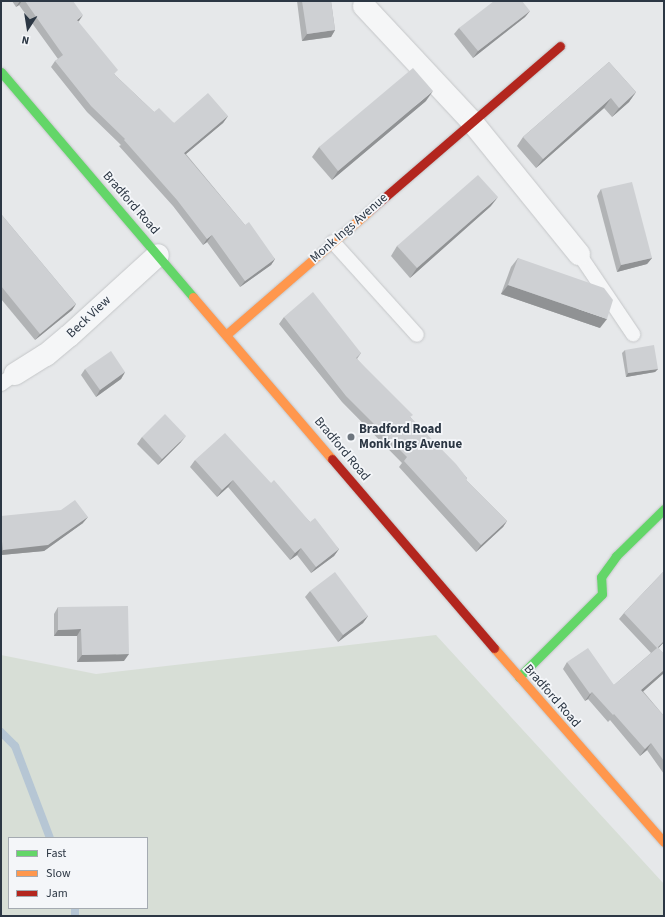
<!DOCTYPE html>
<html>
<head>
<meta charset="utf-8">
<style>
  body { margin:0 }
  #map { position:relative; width:665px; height:917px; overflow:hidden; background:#e6e8ea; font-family:"Source Sans 3",sans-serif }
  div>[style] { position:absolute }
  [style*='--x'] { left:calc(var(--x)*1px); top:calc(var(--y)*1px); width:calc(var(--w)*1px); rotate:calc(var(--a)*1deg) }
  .green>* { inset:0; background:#d7ded6 }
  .stream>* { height:8px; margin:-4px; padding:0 4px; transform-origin:4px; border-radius:4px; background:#b6c6d4 }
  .roads { filter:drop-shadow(0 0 1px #c4c6c8) drop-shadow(0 0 1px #c4c6c8) }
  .lane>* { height:14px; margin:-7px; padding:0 7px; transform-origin:7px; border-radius:7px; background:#f5f6f7 }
  .street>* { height:22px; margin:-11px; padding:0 11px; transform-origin:11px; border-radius:11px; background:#f5f6f7 }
  .fast>* { height:9px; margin:-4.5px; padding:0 4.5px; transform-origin:4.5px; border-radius:4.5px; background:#63d668 }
  .slow>* { height:9px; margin:-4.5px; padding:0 4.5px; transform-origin:4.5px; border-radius:4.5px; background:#ff974d }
  .jam>* { height:9px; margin:-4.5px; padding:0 4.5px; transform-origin:4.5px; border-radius:4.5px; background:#b3261e }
  .wall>* { inset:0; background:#b1b3b5 }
  .shaded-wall>* { inset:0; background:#909294 }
  .building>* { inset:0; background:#ced0d3 }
  .dots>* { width:11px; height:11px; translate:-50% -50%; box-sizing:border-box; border:2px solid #f4f6f9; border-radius:50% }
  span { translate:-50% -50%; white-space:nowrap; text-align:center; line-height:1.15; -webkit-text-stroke:3.5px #f4f6f9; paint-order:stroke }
  .street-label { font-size:13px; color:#2c3744 }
  .poi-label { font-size:13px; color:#2c3744; font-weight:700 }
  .left { translate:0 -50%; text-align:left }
  .frame { position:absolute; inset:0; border:2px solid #2c3744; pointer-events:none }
  .legend { position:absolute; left:8px; top:837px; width:140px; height:72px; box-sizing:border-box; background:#f4f6f9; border:1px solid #a4aab1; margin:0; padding:5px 7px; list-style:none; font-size:12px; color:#2c3744 }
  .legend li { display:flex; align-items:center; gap:8px; height:20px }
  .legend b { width:20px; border:1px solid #a4aab1 }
  .north { position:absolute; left:8px; top:8px; width:40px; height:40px; -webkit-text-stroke:3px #f4f6f9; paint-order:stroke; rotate:192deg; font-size:11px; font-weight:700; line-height:16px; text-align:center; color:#2c3744 }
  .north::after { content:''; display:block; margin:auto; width:14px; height:18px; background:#2c3744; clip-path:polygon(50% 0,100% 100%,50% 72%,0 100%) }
</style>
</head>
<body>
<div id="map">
  <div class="green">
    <i style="clip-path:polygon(evenodd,436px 635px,664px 884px,664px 916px,1px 916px,1px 655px,96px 674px,436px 635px,9px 838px,147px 838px,147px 908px,9px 908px,9px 838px)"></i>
  </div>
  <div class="stream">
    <i style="--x:1;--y:732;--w:20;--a:45"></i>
    <i style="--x:15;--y:746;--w:98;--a:69.2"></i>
    <i style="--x:75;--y:908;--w:8;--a:90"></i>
  </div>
  <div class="roads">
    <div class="lane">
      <i style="--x:333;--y:242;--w:125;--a:47.9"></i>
      <i style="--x:579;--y:254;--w:97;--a:56"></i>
      <i style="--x:1;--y:384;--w:17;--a:-36"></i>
    </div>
    <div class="street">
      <i style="--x:364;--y:6;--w:158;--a:47"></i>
      <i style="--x:472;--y:122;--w:170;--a:51"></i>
      <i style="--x:15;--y:374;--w:36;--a:-32"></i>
      <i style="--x:46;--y:355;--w:30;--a:-40"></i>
      <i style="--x:69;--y:336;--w:120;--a:-42.3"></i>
    </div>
    <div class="fast">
      <i style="--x:1;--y:72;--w:296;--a:49.5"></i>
      <i style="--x:519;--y:677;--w:117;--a:-45"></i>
      <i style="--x:602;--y:594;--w:17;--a:-93"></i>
      <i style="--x:601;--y:577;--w:26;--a:-54"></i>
      <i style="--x:616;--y:556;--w:67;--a:-44.4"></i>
    </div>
    <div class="slow">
      <i style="--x:193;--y:297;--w:213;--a:49.4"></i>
      <i style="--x:227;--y:334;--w:189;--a:-40.9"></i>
      <i style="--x:494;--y:648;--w:258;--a:48.8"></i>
    </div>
    <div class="jam">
      <i style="--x:370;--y:210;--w:251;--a:-40.8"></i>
      <i style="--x:332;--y:459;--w:249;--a:49.4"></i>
    </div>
  </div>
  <div class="wall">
    <i style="clip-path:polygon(12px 1px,73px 1px,78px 22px,115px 75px,154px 112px,174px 123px,228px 116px,223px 123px,186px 154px,245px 225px,275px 259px,271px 265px,240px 287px,207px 242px,203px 245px,173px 206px,119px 146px,121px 145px,87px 112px,51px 67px,55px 61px,58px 59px,19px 5px,16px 7px)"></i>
    <i style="clip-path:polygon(297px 1px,331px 1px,335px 30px,331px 37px,302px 41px)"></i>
    <i style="clip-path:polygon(530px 11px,525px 17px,473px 58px,454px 34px,459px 28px)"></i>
    <i style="clip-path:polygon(609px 62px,636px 92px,629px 102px,612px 117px,604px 108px,536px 168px,517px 146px,523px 137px)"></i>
    <i style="clip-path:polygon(426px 101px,332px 180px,312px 157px,319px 147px)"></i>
    <i style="clip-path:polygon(601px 189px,652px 258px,647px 264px,617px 272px,597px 196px)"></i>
    <i style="clip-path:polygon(491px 206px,410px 278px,391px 256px,397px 246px)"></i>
    <i style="clip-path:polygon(1px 214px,76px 304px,72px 310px,35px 340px,1px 299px)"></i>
    <i style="clip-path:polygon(518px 258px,600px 328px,501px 294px,511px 267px)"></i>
    <i style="clip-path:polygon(284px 317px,361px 353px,357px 359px,411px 418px,467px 478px,466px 480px,507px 521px,503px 527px,476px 552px,399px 467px,402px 463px,342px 402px,279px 324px)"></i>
    <i style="clip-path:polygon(625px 350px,658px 369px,655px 372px,626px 377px,622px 353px)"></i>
    <i style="clip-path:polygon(85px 369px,125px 372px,121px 379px,96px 397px,81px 375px)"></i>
    <i style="clip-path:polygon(142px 437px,181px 442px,158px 465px,137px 444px)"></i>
    <i style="clip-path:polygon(195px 460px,271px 483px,310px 522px,339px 549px,334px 556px,311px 573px,297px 555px,290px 560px,228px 487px,217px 497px,190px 467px)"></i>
    <i style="clip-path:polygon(1px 516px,83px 523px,44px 551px,1px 555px)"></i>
    <i style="clip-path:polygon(664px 571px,664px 642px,658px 648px,664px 654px,664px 673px,643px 691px,664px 716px,664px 774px,647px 750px,640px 756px,610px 720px,608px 722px,588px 699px,585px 701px,563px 669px,567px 662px,614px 685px,651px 653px,619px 619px,624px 613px)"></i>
    <i style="clip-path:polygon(310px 591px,368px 616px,363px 623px,338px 642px,305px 597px)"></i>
    <i style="clip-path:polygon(58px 607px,124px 661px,77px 662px,77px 636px,54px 636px,54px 614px)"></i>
  </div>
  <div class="shaded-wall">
    <i style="clip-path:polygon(20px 1px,22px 1px,19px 5px,16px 7px)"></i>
    <i style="clip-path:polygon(530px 11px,525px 17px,473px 58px,478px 51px)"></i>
    <i style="clip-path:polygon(83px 15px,79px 21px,72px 26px,77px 20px)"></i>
    <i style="clip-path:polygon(335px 30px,331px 37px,302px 41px,307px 34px)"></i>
    <i style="clip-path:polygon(433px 91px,426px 101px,332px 180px,338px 171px)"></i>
    <i style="clip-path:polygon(636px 92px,629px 102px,612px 117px,619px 108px)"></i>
    <i style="clip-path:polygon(611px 98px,604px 108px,536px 168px,543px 159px)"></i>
    <i style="clip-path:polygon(228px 116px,223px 123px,180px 159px,184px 153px)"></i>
    <i style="clip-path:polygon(498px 197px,491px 206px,410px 278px,417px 268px)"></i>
    <i style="clip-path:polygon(212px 235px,207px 242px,203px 245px,207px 239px)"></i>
    <i style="clip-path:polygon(652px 258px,647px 264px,617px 272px,621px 265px)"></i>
    <i style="clip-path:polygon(275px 259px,271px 265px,240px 287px,245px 281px)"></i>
    <i style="clip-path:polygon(508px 285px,607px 319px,600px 328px,501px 294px)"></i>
    <i style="clip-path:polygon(76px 304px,72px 310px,35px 340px,40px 334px)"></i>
    <i style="clip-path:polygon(658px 369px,655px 372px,626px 377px,628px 373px)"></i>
    <i style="clip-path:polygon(125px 372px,121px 379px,96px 397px,100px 390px)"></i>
    <i style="clip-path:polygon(186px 436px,181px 442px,158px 465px,162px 459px)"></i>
    <i style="clip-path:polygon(233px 480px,228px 487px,217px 497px,222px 490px)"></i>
    <i style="clip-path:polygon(88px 517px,83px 523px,44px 551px,1px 555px,1px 552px,3px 550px)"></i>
    <i style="clip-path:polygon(507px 521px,503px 527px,476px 552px,481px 545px)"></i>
    <i style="clip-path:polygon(301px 548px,297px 555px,290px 560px,295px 553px)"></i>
    <i style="clip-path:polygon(339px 549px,334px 556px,311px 573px,316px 567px)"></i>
    <i style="clip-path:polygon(368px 616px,363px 623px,338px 642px,343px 635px)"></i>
    <i style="clip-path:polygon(81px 629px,77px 636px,54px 636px,58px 630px)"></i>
    <i style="clip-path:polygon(664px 641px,664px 642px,653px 654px,658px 647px)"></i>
    <i style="clip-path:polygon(129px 654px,124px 661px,77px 662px,82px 655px)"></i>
    <i style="clip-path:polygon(664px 670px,664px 673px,637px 697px,641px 690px)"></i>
    <i style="clip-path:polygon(592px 692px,588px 699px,585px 701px,590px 694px)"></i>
    <i style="clip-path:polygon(651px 743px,647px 750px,640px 756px,645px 749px)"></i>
  </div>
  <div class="building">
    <i style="clip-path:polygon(25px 1px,73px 1px,83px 15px,77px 20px,118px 70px,114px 74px,154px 112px,159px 108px,174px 123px,208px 93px,228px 116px,184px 153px,245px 225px,249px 222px,275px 259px,245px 281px,212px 235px,207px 239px,177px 200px,124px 140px,125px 139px,91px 106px,55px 61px,63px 55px)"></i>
    <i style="clip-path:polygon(302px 1px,331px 1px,335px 30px,307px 34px)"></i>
    <i style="clip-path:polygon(494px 1px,522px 1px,530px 11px,478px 51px,459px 28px)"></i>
    <i style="clip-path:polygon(609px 62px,636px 92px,619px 108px,611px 98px,543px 159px,523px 137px)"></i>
    <i style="clip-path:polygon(413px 68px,433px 91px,338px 171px,319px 147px)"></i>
    <i style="clip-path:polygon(478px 175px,498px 197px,417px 268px,397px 246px)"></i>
    <i style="clip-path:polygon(632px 182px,652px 258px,621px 265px,601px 189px)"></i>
    <i style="clip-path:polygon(1px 214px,76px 304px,40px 334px,1px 286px)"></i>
    <i style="clip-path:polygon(518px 258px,604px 288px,613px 300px,607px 319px,508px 285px)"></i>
    <i style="clip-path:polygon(313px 292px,361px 353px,356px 358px,413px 415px,410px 417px,456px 464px,467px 478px,466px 480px,507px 521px,481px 545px,404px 461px,407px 457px,346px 396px,284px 317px)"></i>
    <i style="clip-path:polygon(654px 345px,658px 369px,628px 373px,625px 350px)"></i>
    <i style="clip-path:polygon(111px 351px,125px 372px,100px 390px,85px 369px)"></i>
    <i style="clip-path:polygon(165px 414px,186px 436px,162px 459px,142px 437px)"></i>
    <i style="clip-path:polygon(225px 433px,271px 483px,274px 480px,310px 522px,315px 518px,339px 549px,316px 567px,301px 548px,295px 553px,233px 480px,222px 490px,195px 460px)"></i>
    <i style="clip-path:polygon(75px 500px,88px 517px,48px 545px,3px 550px,1px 533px,1px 516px,61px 510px)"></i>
    <i style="clip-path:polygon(664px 571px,664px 641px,658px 647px,664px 654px,664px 670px,641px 690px,664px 716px,664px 761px,651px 743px,645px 749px,614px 714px,613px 715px,592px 692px,590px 694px,567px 662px,588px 648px,614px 685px,657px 648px,624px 613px)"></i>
    <i style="clip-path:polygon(335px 572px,368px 616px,343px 635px,310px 591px)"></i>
    <i style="clip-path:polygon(128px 606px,129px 654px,82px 655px,81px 629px,58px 630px,58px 607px)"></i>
  </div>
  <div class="dots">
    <i style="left:351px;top:437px;background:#6d757e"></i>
  </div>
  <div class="street-label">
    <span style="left:131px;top:203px;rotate:49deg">Bradford Road</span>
    <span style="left:349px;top:228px;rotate:-41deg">Monk Ings Avenue</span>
    <span style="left:89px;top:317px;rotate:-43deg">Beck View</span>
    <span style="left:342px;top:449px;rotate:50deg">Bradford Road</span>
    <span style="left:552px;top:696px;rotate:49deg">Bradford Road</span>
  </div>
  <div class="poi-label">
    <span class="left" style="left:359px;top:437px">Bradford Road<br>Monk Ings Avenue</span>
  </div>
  <div class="frame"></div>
  <ul class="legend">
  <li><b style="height:5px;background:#63d668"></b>Fast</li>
  <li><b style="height:5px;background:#ff974d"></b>Slow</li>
  <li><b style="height:5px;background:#b3261e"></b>Jam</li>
  </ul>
  <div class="north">N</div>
</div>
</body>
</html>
